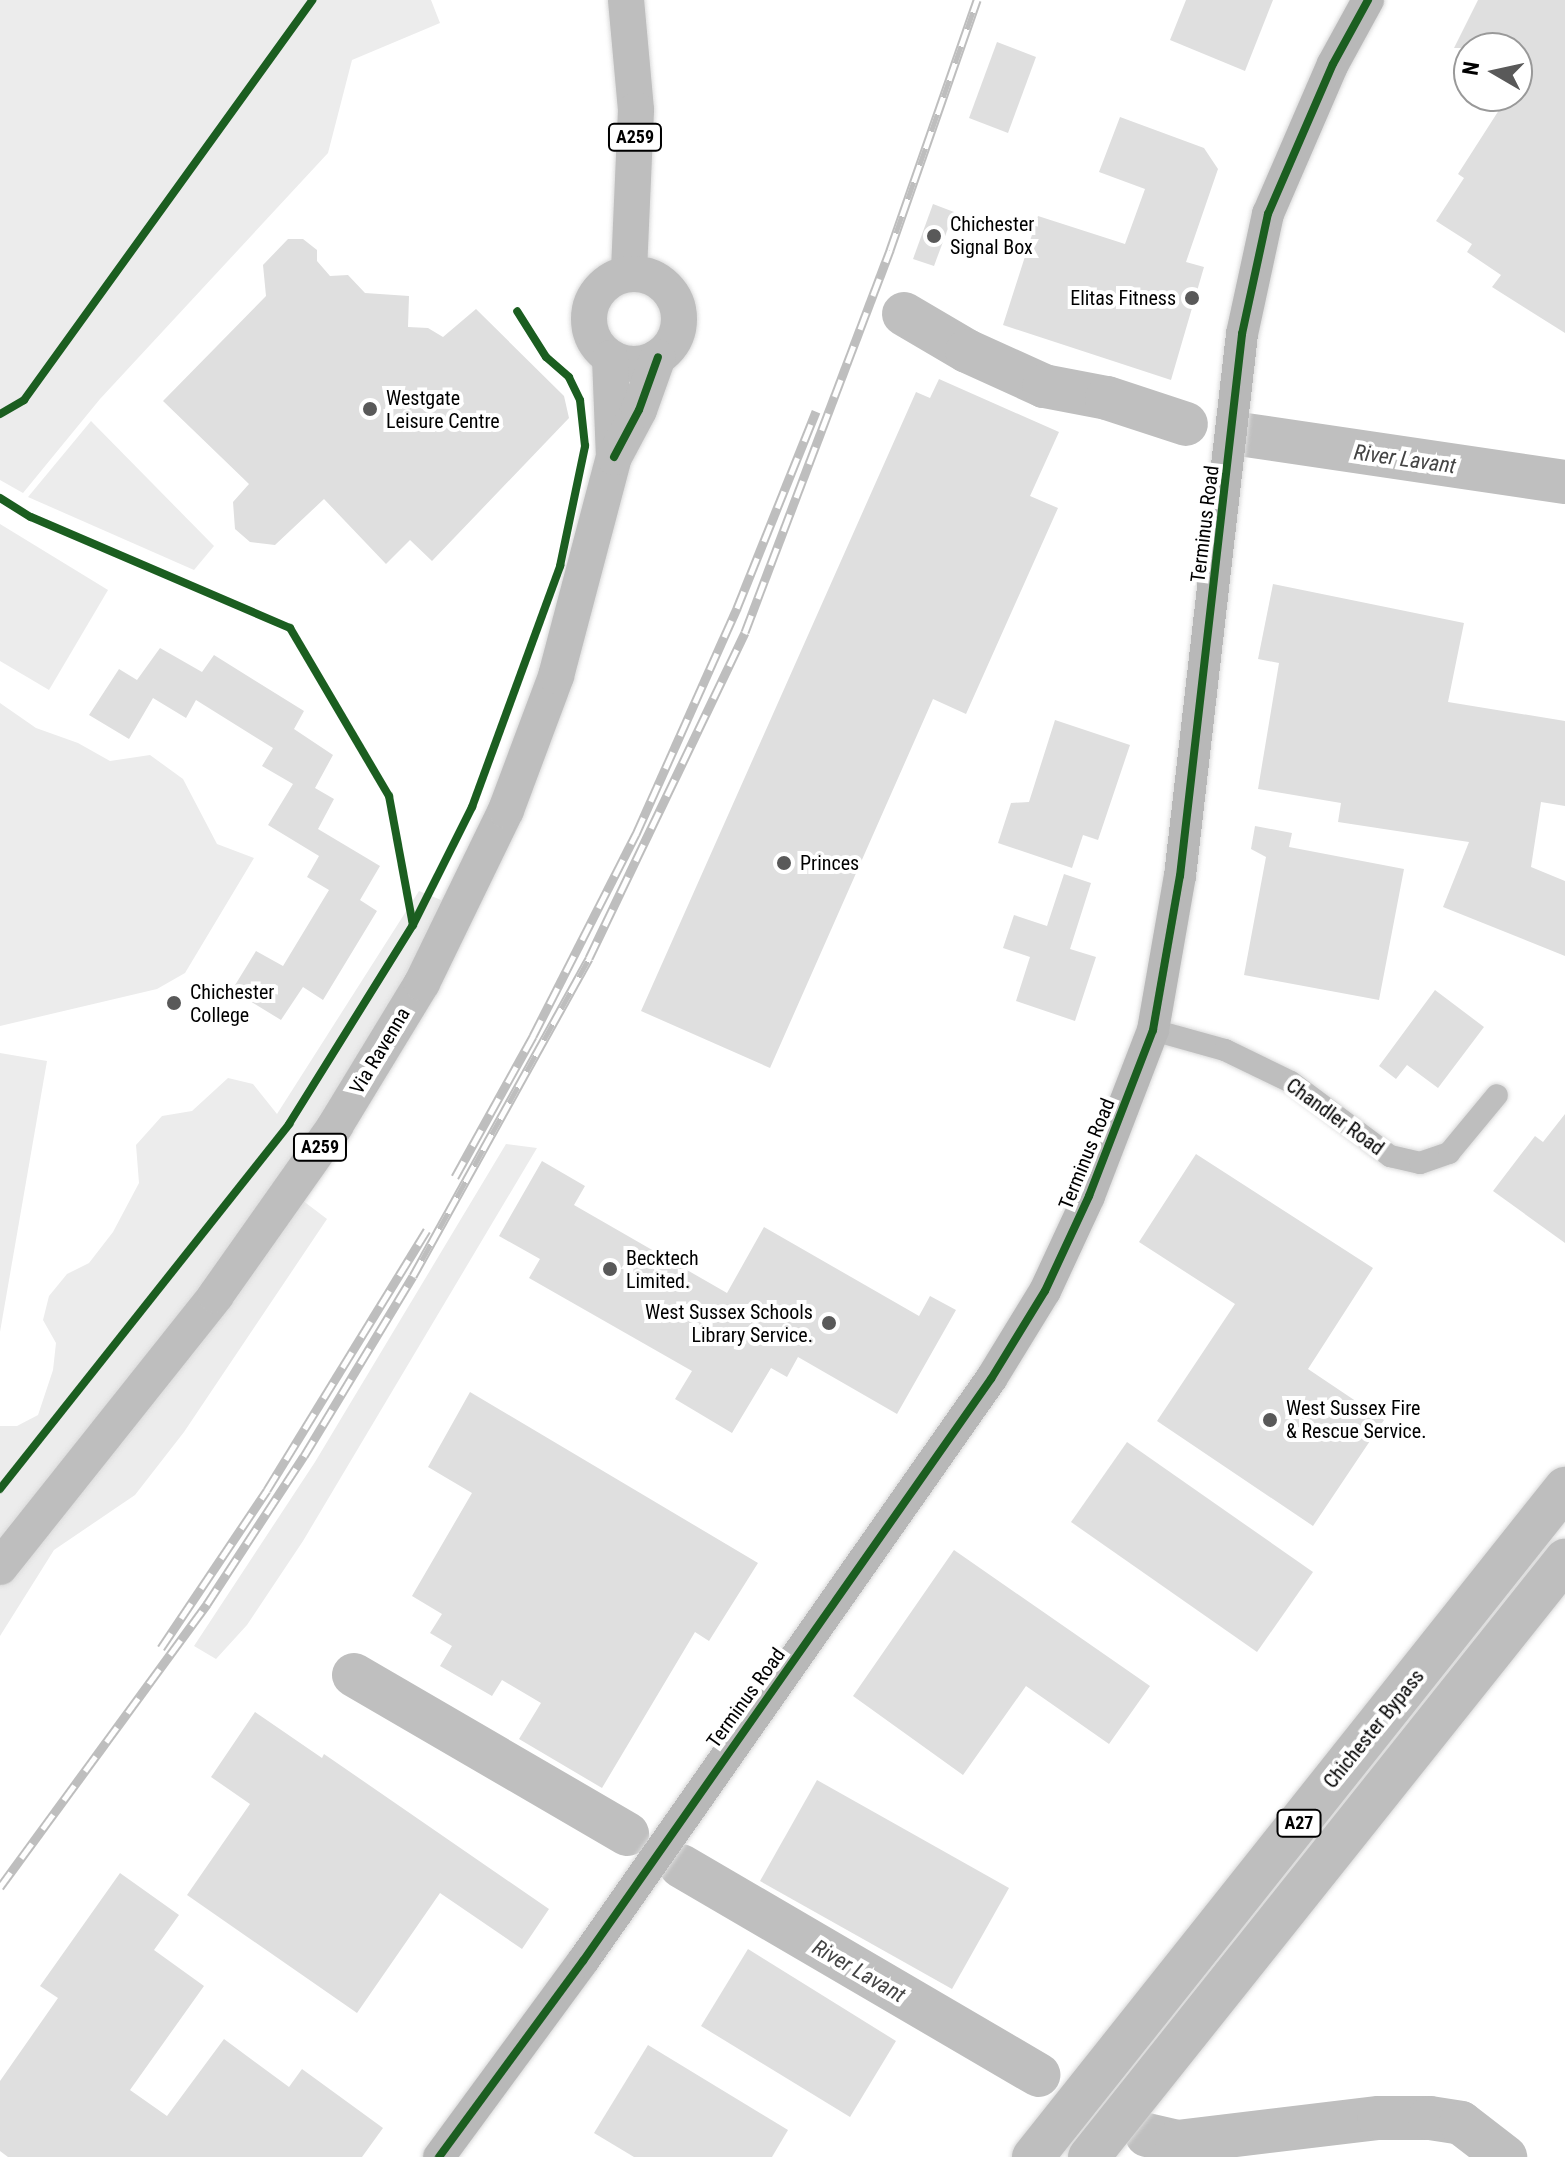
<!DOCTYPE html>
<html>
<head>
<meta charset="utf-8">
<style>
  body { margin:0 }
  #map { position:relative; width:1565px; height:2157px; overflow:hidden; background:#fff; font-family:"Roboto Condensed",sans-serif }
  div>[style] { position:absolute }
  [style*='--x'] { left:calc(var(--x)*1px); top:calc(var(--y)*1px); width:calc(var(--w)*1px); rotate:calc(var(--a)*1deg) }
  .green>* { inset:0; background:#ececec }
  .river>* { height:44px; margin:-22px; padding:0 22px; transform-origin:22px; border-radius:22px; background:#bfbfbf }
  .building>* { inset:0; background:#dfdfdf }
  .roads { filter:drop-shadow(0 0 2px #dbdbdb) drop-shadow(0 0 2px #dbdbdb) }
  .street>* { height:22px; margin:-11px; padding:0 11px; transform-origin:11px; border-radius:11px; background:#bebebe }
  .secondary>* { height:32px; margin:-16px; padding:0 16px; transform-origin:16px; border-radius:16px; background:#b8b8b8 }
  .primary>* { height:36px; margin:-18px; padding:0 18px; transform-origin:18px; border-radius:18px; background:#bebebe }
  .primary>.ring { margin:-18px; padding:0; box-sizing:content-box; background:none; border:36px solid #bebebe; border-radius:50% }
  .highway>* { height:42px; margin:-21px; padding:0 21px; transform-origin:21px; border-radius:21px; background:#bebebe }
  .rail>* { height:9px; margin-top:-4.5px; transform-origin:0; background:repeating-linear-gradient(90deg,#fff 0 18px,#bebebe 0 36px); box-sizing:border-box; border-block:2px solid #bebebe }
  .cycleway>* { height:8px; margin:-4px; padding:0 4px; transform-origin:4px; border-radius:4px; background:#1b5e20 }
  .dots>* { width:22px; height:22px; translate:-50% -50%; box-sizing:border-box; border:4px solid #fff; border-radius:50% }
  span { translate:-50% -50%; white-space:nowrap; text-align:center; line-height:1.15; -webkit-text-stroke:8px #fff; paint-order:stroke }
  .shield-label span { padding:2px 6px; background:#fff; border:2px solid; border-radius:6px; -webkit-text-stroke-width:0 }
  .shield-label { font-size:18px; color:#000; font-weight:700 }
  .poi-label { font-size:20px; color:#000 }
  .left { translate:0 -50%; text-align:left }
  .right { translate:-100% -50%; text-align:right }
  .street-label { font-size:20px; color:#000 }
  .water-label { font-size:22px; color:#444; font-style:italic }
  .north { position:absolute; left:1453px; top:32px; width:80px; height:80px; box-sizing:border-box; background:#fff; border:2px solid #999; border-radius:50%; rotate:279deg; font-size:22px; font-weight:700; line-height:32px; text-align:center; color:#000 }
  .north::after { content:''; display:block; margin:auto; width:28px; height:36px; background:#595959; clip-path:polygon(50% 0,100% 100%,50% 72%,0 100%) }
</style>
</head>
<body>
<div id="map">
  <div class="green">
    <i style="clip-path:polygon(0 0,431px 0,440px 23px,352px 60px,328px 153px,100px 399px,23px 493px,0 480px)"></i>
    <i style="clip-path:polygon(91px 421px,214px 546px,194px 570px,28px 497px)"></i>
    <i style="clip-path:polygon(0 524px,108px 590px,49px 690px,0 661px)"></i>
    <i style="clip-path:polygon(0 703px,36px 728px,78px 743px,110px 761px,150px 755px,183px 779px,217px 844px,254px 858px,185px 973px,157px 989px,0 1026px)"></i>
    <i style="clip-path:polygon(419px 891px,446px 902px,325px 1119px,204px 1284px,0 1548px,0 1426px,17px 1426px,38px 1415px,53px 1370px,56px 1343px,43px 1320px,49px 1296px,67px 1274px,89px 1263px,113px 1232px,139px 1183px,136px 1145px,162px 1116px,192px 1111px,228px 1078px,253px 1084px,277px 1114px)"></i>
    <i style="clip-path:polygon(0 1053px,47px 1061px,0 1332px)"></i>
    <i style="clip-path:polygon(506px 1144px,537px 1148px,303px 1541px,247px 1625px,216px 1659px,194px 1646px,315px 1462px)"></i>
    <i style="clip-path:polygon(302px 1200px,327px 1219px,184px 1432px,135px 1495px,54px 1550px,0 1636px,0 1586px,232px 1304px)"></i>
  </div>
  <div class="river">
    <i style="--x:904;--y:314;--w:73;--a:30.4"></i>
    <i style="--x:967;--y:351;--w:85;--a:24.4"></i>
    <i style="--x:1044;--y:386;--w:64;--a:10.8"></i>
    <i style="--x:1107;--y:398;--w:83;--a:18.2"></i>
    <i style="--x:1246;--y:435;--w:322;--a:8.4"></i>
    <i style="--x:354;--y:1675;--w:316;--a:30.2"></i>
    <i style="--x:681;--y:1866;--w:414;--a:30.3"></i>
    <i style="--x:1147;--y:2135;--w:31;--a:13"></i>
    <i style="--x:1177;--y:2142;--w:203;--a:-6.8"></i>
    <i style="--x:1379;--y:2118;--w:51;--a:0"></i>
    <i style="--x:1430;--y:2118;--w:31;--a:9"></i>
    <i style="--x:1461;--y:2123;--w:56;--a:37.7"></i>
  </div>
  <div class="building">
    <i style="clip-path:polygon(1186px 0,1273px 0,1245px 71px,1170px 40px)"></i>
    <i style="clip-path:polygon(1478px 0,1565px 0,1565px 333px,1492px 287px,1501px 275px,1467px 252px,1472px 244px,1436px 221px,1464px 178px,1458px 174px,1508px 96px,1517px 96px,1517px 48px,1454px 48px)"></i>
    <i style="clip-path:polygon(997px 42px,1036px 57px,1008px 133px,969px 118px)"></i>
    <i style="clip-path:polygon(1120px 117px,1204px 148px,1218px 169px,1186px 262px,1204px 267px,1171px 380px,1003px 325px,1038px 216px,1125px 244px,1145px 189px,1099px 172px)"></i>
    <i style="clip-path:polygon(933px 204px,954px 212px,934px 266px,913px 259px)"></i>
    <i style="clip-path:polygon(288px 239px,303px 239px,317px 250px,317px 261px,330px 276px,348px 275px,365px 293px,409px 296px,408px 327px,428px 328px,443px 337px,476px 309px,564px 396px,569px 418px,432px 561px,410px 540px,386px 564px,324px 499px,275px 545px,250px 542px,235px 529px,233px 502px,249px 484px,163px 401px,266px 296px,263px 265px)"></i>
    <i style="clip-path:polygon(939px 379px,1059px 432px,1030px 496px,1058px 508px,966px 714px,933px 699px,770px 1068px,641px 1011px,916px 392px,930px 398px)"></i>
    <i style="clip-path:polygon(1273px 584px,1464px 623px,1448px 702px,1565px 721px,1565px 806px,1541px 802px,1531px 867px,1565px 881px,1565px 956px,1443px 907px,1469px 842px,1338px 822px,1341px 803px,1258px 789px,1279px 663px,1258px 659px)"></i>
    <i style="clip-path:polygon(160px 648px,202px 672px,214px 655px,304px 711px,294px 729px,333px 755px,315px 788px,334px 799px,318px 829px,380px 866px,360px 900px,377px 911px,323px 1000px,303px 987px,281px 1020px,232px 990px,256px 951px,283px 966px,329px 890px,307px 877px,319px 856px,268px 825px,293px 784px,262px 766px,273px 748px,196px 700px,186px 718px,153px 698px,129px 739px,89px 715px,119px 669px,137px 680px)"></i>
    <i style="clip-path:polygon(1055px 720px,1130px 745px,1098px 840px,1083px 835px,1072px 868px,998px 843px,1011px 803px,1029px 802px)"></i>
    <i style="clip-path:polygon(1255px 826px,1292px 833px,1289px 847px,1404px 869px,1379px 1000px,1244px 975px,1266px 857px,1251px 849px)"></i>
    <i style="clip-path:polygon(1064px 874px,1091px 883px,1070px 949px,1096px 957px,1075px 1021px,1016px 1001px,1030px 957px,1003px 948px,1014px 915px,1047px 926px)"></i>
    <i style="clip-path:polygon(1435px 990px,1484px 1027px,1438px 1088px,1407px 1065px,1396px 1079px,1379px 1066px)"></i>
    <i style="clip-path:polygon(1565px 1114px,1565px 1243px,1493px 1191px,1535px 1136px,1543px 1142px)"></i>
    <i style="clip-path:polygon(1196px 1154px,1373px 1268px,1308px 1369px,1384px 1420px,1313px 1526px,1157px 1421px,1235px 1304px,1139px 1242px)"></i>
    <i style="clip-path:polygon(542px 1161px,585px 1186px,574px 1205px,727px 1293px,764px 1227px,919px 1316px,930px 1296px,956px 1310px,897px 1414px,798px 1357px,787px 1377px,771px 1368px,732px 1433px,675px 1399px,692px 1371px,529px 1278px,540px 1259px,499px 1236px)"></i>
    <i style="clip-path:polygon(470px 1392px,758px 1563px,709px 1641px,695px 1632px,602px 1788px,519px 1739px,541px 1703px,502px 1680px,492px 1696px,440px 1666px,452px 1646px,430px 1633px,442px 1614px,412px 1596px,472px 1493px,428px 1467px)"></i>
    <i style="clip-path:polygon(1127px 1442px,1313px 1572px,1257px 1652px,1071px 1522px)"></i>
    <i style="clip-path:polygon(954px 1550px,1150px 1686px,1109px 1744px,1026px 1686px,963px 1775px,853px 1696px)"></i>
    <i style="clip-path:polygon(255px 1712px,322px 1758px,324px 1754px,549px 1909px,522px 1949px,440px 1893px,357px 2013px,187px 1895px,250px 1804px,211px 1777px)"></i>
    <i style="clip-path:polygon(817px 1780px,1009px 1888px,952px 1989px,760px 1881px)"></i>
    <i style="clip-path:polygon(120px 1873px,179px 1915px,154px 1950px,204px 1986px,130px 2090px,167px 2116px,224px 2039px,289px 2087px,302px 2069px,383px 2128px,362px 2157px,8px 2157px,0 2151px,0 2081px,58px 1998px,40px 1986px)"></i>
    <i style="clip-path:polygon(748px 1949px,896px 2041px,850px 2117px,701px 2026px)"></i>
    <i style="clip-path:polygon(648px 2045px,788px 2130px,772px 2157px,634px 2157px,594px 2133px)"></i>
  </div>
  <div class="roads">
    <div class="street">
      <i style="--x:1153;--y:1030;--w:75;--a:15.5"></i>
      <i style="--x:1225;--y:1050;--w:73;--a:25.9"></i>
      <i style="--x:1291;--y:1082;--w:124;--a:36.8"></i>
      <i style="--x:1390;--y:1156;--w:31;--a:13"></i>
      <i style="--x:1420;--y:1163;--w:31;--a:-19"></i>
      <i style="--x:1449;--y:1153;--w:75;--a:-50.4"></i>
    </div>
    <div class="secondary">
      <i style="--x:439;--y:2157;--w:243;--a:-53.7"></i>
      <i style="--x:583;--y:1961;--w:711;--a:-54.97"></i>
      <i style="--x:991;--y:1379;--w:103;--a:-58.5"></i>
      <i style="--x:1045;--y:1291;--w:105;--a:-65.1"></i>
      <i style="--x:1089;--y:1196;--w:178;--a:-68.9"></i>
      <i style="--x:1153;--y:1030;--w:156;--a:-80.1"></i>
      <i style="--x:1180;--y:876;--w:546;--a:-83.47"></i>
      <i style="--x:1242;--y:334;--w:123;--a:-77.8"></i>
      <i style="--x:1268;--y:214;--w:163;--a:-66.6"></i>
      <i style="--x:1333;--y:64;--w:73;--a:-61.3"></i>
    </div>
    <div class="primary">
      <i style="--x:626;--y:0;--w:110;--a:84.8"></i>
      <i style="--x:636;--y:110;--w:163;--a:92.5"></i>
      <i class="ring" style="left:589px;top:274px;width:54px;height:54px"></i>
      <i style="--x:610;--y:358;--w:98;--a:87.7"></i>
      <i style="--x:0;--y:1567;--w:347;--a:-51.5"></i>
      <i style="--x:216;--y:1295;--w:207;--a:-54.8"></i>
      <i style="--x:335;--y:1126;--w:167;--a:-58.7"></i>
      <i style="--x:422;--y:983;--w:192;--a:-64.1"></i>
      <i style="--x:506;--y:810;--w:143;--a:-69.5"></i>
      <i style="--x:556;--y:676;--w:227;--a:-75.2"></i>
      <i style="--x:614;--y:457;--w:53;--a:-62"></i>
      <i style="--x:639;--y:410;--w:56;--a:-70.3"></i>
    </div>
    <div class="highway">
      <i style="--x:1033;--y:2157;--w:855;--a:-51.51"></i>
      <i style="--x:1089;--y:2157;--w:764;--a:-51.43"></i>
    </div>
  </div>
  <div class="rail">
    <i style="--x:455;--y:1177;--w:161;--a:-61"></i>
    <i style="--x:533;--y:1036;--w:227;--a:-63"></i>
    <i style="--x:636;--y:834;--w:248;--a:-65.9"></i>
    <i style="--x:737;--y:608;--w:212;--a:-68.1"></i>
    <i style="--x:161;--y:1648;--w:190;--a:-56.1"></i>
    <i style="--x:267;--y:1490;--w:305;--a:-58.4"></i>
    <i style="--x:0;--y:1887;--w:351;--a:-53.8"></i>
    <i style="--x:207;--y:1604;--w:177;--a:-56.8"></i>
    <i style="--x:304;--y:1456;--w:210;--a:-58.8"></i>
    <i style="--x:413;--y:1276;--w:363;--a:-61"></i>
    <i style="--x:589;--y:958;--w:361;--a:-64.4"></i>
    <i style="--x:745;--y:632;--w:409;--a:-69.2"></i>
    <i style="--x:890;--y:250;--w:265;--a:-70.8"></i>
  </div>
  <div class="cycleway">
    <i style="--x:0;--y:414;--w:28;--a:-30"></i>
    <i style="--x:24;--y:400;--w:493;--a:-54.2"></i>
    <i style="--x:614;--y:457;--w:53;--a:-62"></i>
    <i style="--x:639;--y:410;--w:56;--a:-70.3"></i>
    <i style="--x:0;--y:498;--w:36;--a:32"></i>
    <i style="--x:31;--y:517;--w:282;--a:23.2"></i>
    <i style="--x:290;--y:628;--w:195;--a:59.5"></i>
    <i style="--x:389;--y:796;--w:131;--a:79.5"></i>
    <i style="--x:0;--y:1489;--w:466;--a:-51.6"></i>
    <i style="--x:289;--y:1124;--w:234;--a:-58.1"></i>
    <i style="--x:413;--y:925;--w:132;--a:-63.4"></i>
    <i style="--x:472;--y:807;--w:257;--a:-69.9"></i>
    <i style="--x:560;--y:566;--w:123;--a:-78.2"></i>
    <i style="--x:585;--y:446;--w:46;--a:-96.2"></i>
    <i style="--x:580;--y:400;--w:25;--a:-116"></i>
    <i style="--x:569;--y:377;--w:30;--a:-139"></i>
    <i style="--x:546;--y:357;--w:54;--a:-122.2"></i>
    <i style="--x:439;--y:2157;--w:243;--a:-53.7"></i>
    <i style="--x:583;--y:1961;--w:711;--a:-54.97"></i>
    <i style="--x:991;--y:1379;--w:103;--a:-58.5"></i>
    <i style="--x:1045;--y:1291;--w:105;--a:-65.1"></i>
    <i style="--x:1089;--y:1196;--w:178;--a:-68.9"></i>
    <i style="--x:1153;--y:1030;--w:156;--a:-80.1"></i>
    <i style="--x:1180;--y:876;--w:546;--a:-83.47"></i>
    <i style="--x:1242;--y:334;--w:123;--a:-77.8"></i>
    <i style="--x:1268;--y:214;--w:163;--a:-66.6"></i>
    <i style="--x:1333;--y:64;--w:73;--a:-61.3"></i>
  </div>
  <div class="dots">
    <i style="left:934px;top:236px;background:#595959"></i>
    <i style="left:1192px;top:298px;background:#595959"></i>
    <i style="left:370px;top:409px;background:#595959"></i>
    <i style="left:784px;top:863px;background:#595959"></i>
    <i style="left:174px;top:1003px;background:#595959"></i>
    <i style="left:610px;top:1269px;background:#595959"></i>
    <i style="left:829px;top:1323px;background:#595959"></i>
    <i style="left:1270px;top:1420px;background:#595959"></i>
  </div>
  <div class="shield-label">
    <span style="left:635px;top:137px">A259</span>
    <span style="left:320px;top:1147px">A259</span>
    <span style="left:1299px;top:1823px">A27</span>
  </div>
  <div class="poi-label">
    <span class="left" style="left:950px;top:236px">Chichester<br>Signal Box</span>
    <span class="right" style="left:1176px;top:298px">Elitas Fitness</span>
    <span class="left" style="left:386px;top:410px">Westgate<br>Leisure Centre</span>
    <span class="left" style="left:800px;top:863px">Princes</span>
    <span class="left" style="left:190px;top:1004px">Chichester<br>College</span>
    <span class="left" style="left:626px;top:1270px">Becktech<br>Limited.</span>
    <span class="right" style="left:813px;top:1324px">West Sussex Schools<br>Library Service.</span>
    <span class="left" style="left:1286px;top:1420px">West Sussex Fire<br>&amp; Rescue Service.</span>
  </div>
  <div class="street-label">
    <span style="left:1205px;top:524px;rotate:-83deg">Terminus Road</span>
    <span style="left:380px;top:1051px;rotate:-59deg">Via Ravenna</span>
    <span style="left:1335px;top:1117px;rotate:36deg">Chandler Road</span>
    <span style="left:1087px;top:1154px;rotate:-68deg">Terminus Road</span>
    <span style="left:746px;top:1698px;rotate:-54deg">Terminus Road</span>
    <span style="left:1374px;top:1729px;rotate:-51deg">Chichester Bypass</span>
  </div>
  <div class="water-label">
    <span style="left:1405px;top:459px;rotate:8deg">River Lavant</span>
    <span style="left:859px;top:1971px;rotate:30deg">River Lavant</span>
  </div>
  <div class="north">N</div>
</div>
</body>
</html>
